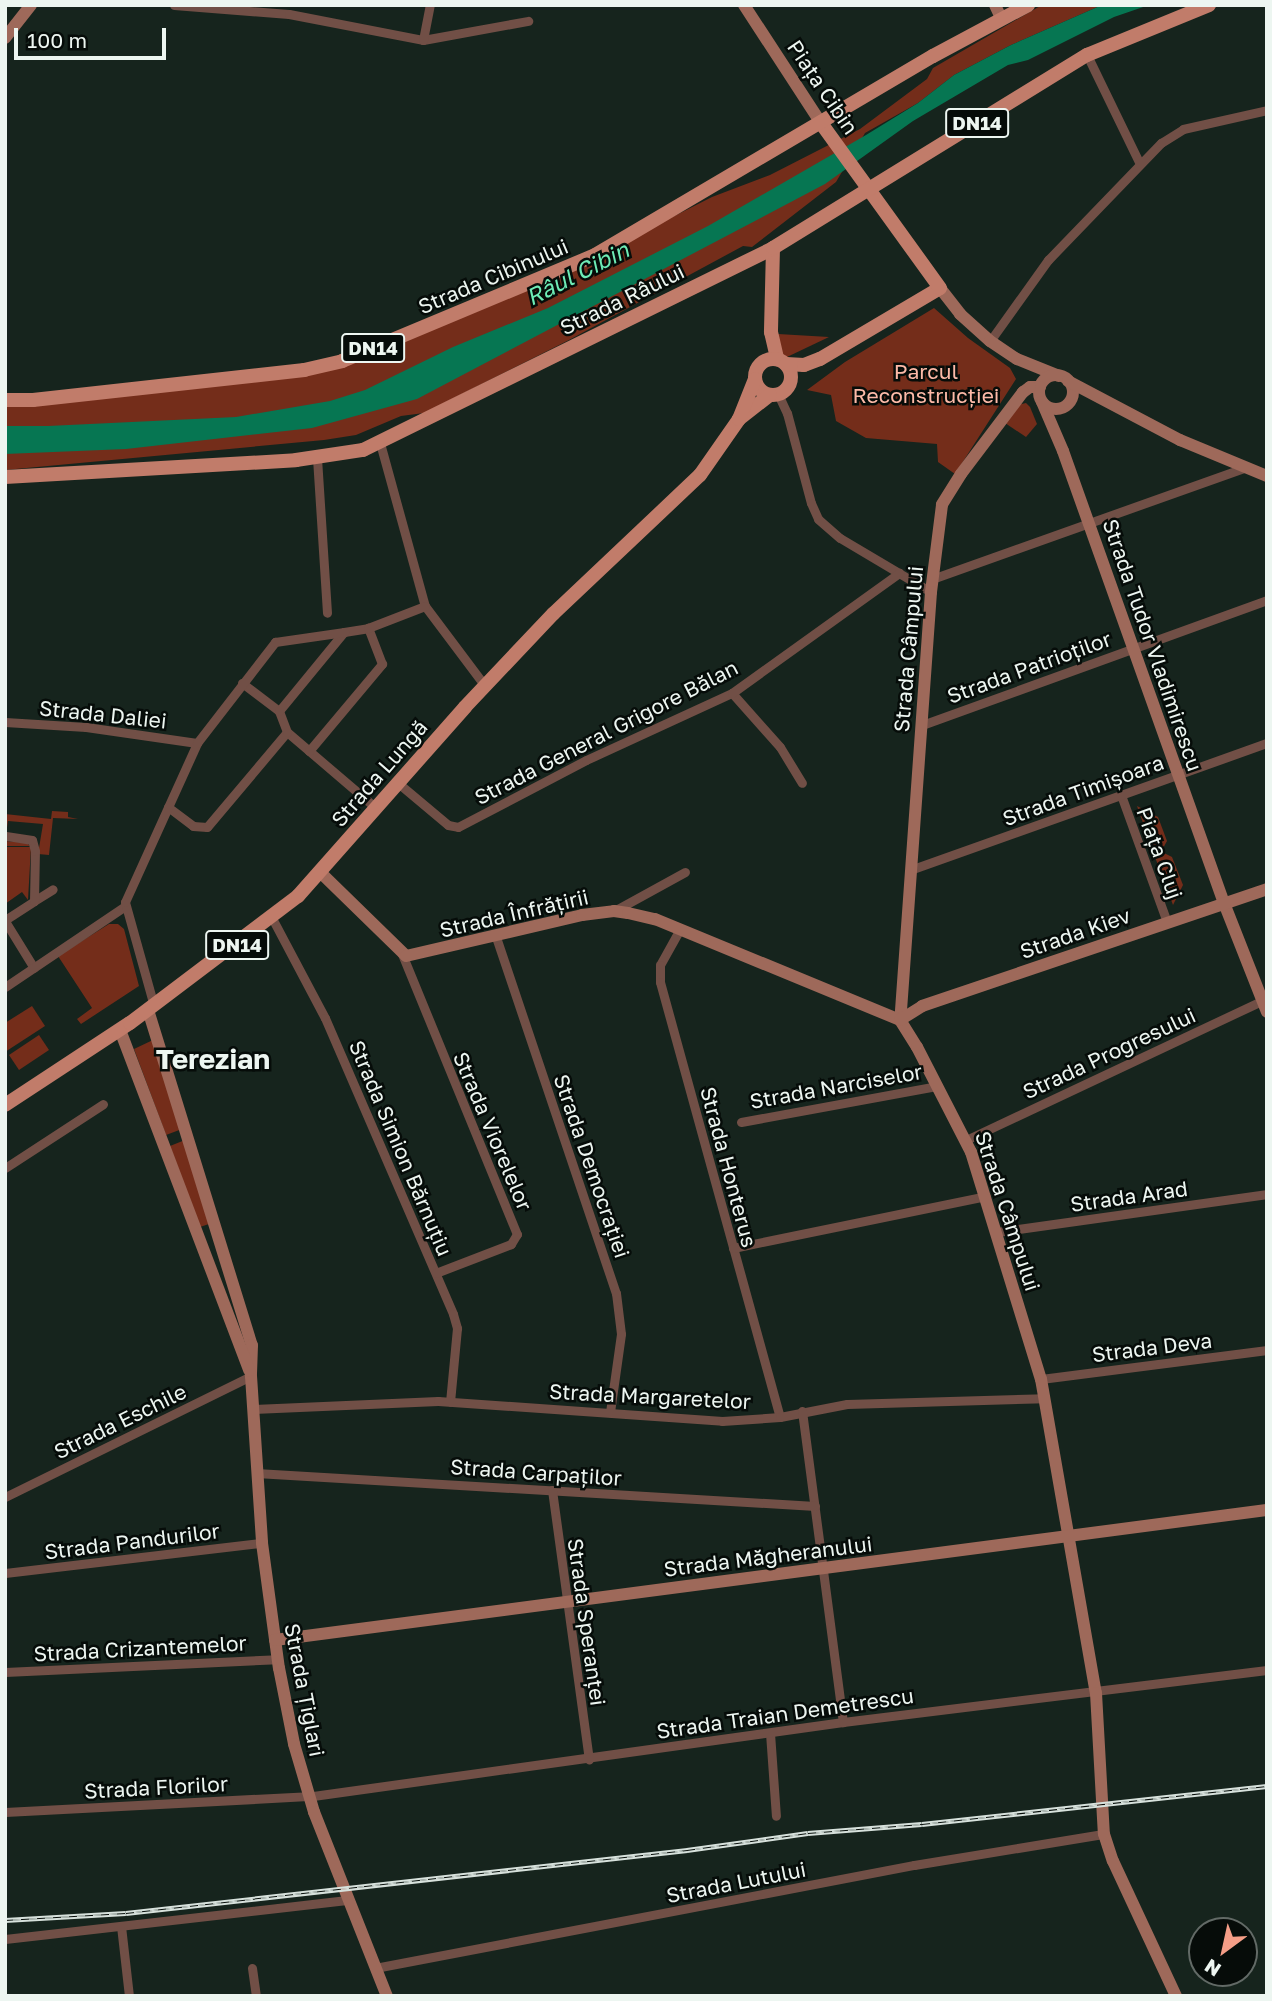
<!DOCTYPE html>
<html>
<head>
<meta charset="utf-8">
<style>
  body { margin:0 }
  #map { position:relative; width:1272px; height:2001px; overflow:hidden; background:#16241d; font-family:"Golos Text",sans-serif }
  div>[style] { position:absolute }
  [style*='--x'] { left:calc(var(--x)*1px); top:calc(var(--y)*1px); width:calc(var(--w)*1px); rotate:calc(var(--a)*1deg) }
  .green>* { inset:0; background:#742d1a }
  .water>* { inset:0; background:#067652 }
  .street>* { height:9px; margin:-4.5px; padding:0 4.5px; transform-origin:4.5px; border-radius:4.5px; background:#714f46 }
  .secondary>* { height:12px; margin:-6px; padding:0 6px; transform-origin:6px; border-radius:6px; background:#9e695a }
  .secondary>.ring { margin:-6px; padding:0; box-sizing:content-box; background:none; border:12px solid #9e695a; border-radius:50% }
  .primary>* { height:14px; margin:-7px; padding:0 7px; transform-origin:7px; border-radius:7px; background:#c17c6a }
  .primary>.ring { margin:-7px; padding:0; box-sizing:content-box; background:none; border:14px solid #c17c6a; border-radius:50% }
  .rail>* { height:5px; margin-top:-2.5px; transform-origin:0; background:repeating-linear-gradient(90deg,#060c09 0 8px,#d7e1dc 0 16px); box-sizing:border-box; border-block:2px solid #d7e1dc }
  span { translate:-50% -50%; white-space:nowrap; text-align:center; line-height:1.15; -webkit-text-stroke:5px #060c09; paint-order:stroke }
  .shield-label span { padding:2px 5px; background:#060c09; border:2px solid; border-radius:5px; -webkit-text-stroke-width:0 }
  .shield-label { font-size:19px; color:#edf6f1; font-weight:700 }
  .street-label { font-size:21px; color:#edf6f1 }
  .park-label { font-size:21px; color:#fdbaa8 }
  .water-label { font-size:23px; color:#6eecb6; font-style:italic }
  .district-label { font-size:28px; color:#edf6f1; font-weight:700 }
  .frame { position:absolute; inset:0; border:7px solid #edf6f1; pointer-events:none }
  .north { position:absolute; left:1188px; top:1917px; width:70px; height:70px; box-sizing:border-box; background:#060c09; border:2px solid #626a66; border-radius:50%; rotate:213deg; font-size:19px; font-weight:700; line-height:28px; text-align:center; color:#edf6f1 }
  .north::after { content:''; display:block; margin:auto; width:24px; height:32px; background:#f49e87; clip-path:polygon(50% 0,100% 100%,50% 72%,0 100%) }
  .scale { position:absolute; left:14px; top:28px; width:152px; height:32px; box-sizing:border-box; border:4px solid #edf6f1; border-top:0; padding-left:9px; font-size:21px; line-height:24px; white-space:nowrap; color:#edf6f1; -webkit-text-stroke:5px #060c09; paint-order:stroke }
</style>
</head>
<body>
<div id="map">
  <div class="green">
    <i style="clip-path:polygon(1042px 5px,1102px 5px,1011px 45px,954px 75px,918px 103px,865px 133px,836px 182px,752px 247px,743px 246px,569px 340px,424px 413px,401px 416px,356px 435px,324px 440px,5px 470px,5px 400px,327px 365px,595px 256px,712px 197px,770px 175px,860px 129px,927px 79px,933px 68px)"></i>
    <i style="clip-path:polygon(934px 308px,968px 338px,1010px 368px,1016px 379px,955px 474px,938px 462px,937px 444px,866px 438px,836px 421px,831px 395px,807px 390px,845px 362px)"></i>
    <i style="clip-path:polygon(778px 334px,829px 337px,787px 357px,782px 356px)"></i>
    <i style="clip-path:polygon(1026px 403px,1030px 407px,1037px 424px,1026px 437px,1005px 423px,1017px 405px)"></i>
    <i style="clip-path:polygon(1137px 806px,1158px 817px,1167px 841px,1162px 850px,1154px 854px)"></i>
    <i style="clip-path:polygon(52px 811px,68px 812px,68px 817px,78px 819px,53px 818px,49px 855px,38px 854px,43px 824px,8px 821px,5px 841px,27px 843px,30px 846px,5px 846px,5px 814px,51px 819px)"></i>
    <i style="clip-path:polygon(5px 847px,31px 847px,28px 900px,22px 892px,5px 904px)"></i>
    <i style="clip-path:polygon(1164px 853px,1172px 857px,1183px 885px,1173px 905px,1155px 857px)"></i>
    <i style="clip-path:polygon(109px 924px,118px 924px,124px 929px,139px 986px,81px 1024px,77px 1019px,92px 1008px,58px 956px)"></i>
    <i style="clip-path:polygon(32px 1006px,45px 1026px,5px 1052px,5px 1023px)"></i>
    <i style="clip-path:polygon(39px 1035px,49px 1050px,19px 1070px,9px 1055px)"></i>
    <i style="clip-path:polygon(153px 1040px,182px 1129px,166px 1135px,134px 1049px)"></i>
    <i style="clip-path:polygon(185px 1140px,212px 1223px,200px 1227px,170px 1146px)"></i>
  </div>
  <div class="water">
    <i style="clip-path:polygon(1102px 5px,1149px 5px,1114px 17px,1028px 60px,1008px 65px,913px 121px,825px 184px,417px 399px,312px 428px,126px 449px,5px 454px,5px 426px,48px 426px,236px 417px,330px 401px,365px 390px,453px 347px,548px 308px,708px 226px,866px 135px,918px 103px,954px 75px,1011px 45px)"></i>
  </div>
  <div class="street">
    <i style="--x:174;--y:5;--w:115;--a:4.5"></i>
    <i style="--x:289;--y:14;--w:136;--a:11"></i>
    <i style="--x:423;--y:40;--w:107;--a:-10.3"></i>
    <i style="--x:423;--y:40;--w:36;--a:-79"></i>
    <i style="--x:1087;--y:55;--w:121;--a:64.1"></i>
    <i style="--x:990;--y:341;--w:100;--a:-54.4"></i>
    <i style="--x:1048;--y:260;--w:163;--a:-46"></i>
    <i style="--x:1161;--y:143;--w:26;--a:-32"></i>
    <i style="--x:1183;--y:129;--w:86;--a:-12.7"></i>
    <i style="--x:778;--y:394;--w:21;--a:65"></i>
    <i style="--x:787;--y:413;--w:93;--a:75.1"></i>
    <i style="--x:811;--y:503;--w:17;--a:66"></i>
    <i style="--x:818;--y:519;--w:29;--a:41"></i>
    <i style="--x:840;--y:538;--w:106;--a:30.7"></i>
    <i style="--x:380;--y:443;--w:169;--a:74.6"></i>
    <i style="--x:425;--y:606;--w:100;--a:53.1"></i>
    <i style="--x:317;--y:458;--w:155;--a:86.3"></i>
    <i style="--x:932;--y:579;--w:331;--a:-19.6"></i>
    <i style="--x:242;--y:683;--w:46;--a:37.1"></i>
    <i style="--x:732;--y:693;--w:72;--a:48.4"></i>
    <i style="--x:780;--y:747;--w:42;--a:58.6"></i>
    <i style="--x:5;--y:722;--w:81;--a:3.5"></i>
    <i style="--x:86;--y:727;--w:112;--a:8.2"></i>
    <i style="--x:922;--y:725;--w:367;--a:-19.9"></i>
    <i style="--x:287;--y:732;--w:117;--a:40.5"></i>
    <i style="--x:309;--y:751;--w:114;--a:-50"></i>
    <i style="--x:382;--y:664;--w:39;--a:-111"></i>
    <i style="--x:398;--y:783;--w:65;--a:40"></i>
    <i style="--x:448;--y:825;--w:10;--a:11"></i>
    <i style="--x:458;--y:827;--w:144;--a:-27.6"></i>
    <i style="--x:586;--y:760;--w:161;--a:-24.7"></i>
    <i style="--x:732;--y:693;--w:206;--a:-35.7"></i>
    <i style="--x:1121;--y:795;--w:135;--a:70.1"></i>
    <i style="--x:168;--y:807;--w:31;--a:37"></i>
    <i style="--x:193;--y:826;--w:14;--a:4"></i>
    <i style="--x:207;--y:827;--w:124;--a:-49.9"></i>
    <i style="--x:287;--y:732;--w:22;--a:-111"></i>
    <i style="--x:279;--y:711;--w:102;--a:-50.6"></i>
    <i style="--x:344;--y:632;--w:24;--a:-9"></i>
    <i style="--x:368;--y:628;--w:61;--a:-21.1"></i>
    <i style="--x:910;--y:870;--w:379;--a:-19.6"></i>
    <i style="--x:34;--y:901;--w:22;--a:-32"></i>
    <i style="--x:614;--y:911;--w:81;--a:-28.8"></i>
    <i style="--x:272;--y:918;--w:113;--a:62.1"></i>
    <i style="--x:325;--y:1018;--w:322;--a:66.6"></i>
    <i style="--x:453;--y:1314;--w:15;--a:74"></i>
    <i style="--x:457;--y:1328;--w:74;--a:95.4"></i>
    <i style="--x:5;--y:920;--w:35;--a:-33"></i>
    <i style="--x:34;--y:901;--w:50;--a:-88.9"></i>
    <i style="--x:35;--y:851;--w:11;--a:-105"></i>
    <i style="--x:32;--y:840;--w:25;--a:-171"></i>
    <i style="--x:5;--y:921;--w:55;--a:58.3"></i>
    <i style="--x:680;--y:929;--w:41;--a:119.1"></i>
    <i style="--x:660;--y:965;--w:17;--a:90"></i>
    <i style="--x:660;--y:982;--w:451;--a:74.6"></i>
    <i style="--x:496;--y:937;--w:376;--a:71.4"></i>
    <i style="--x:616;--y:1293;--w:41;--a:83"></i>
    <i style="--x:621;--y:1334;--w:79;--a:98"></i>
    <i style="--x:402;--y:954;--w:303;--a:67.7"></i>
    <i style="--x:517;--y:1234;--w:12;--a:121"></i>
    <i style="--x:511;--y:1244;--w:80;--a:158.9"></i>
    <i style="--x:5;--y:987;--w:145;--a:-34"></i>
    <i style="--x:154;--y:1006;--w:108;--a:-105.6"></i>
    <i style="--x:125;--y:902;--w:175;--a:-65.6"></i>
    <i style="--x:197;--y:743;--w:128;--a:-52.3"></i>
    <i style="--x:275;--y:642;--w:70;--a:-8.2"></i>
    <i style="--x:741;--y:1122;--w:200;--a:-10.4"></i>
    <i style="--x:966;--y:1140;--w:331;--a:-25.2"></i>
    <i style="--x:5;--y:1168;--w:117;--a:-33.1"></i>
    <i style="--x:997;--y:1232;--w:273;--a:-8"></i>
    <i style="--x:733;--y:1248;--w:258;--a:-11.6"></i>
    <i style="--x:1041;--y:1379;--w:228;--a:-7.3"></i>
    <i style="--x:253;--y:1409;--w:185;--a:-2.5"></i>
    <i style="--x:438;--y:1401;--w:285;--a:4"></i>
    <i style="--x:722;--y:1421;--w:58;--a:-3.9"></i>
    <i style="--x:780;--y:1417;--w:68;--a:-11"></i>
    <i style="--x:847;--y:1404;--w:197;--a:-1.7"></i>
    <i style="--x:802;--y:1411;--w:314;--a:82.5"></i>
    <i style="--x:256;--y:1473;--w:560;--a:3.38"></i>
    <i style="--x:552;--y:1490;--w:272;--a:82.2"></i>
    <i style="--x:5;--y:1497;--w:274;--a:-26.2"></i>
    <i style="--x:5;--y:1573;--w:259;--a:-6.7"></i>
    <i style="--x:5;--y:1672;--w:272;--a:-2.7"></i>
    <i style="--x:770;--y:1733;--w:83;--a:85.9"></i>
    <i style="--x:5;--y:1812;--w:308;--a:-3"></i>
    <i style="--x:313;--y:1796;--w:535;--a:-7.95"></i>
    <i style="--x:843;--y:1722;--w:427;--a:-7"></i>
    <i style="--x:121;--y:1926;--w:70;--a:83.5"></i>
    <i style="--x:5;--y:1939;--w:344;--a:-6.5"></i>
    <i style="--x:252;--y:1968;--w:28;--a:82"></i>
    <i style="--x:375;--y:1968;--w:549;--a:-10.82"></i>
    <i style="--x:914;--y:1865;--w:193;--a:-9.3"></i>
  </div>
  <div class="secondary">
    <i style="--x:744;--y:5;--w:141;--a:56.9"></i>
    <i style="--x:995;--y:5;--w:14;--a:65"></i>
    <i style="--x:5;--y:38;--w:42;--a:-51.8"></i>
    <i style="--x:940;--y:288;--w:33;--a:52"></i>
    <i style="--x:960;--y:314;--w:40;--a:42"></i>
    <i style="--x:990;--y:341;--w:32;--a:34"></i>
    <i style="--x:1017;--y:359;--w:45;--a:22"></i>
    <i class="ring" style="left:1039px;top:375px;width:22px;height:22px"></i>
    <i style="--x:1068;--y:381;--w:127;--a:27.8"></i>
    <i style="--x:1180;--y:440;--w:94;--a:22.5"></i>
    <i style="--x:1040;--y:387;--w:10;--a:180"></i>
    <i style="--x:1030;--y:387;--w:9;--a:144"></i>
    <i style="--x:1023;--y:392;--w:103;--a:127.1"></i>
    <i style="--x:961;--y:474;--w:36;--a:122"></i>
    <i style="--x:942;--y:505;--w:88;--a:97.2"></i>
    <i style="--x:931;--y:592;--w:429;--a:94.1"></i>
    <i style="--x:900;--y:1020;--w:32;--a:58"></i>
    <i style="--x:917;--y:1047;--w:118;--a:62.8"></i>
    <i style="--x:971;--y:1152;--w:238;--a:72.9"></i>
    <i style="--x:1041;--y:1379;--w:319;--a:80.1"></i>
    <i style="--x:1096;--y:1693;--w:141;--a:86.8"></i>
    <i style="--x:1104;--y:1834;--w:28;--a:72"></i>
    <i style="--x:1113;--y:1861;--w:149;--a:65"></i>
    <i style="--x:1042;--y:402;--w:53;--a:66.8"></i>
    <i style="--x:1063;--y:451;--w:480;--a:70.4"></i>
    <i style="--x:1224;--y:903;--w:117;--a:68.5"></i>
    <i style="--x:320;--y:872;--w:120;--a:44.3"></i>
    <i style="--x:406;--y:956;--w:181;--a:-13.1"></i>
    <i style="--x:582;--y:915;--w:32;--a:-7"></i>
    <i style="--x:614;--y:911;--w:14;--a:8"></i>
    <i style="--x:628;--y:913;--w:28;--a:13"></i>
    <i style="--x:655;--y:919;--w:265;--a:22.4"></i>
    <i style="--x:900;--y:1020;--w:26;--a:-32"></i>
    <i style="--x:922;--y:1006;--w:364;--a:-18.7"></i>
    <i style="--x:148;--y:1010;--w:351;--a:72.8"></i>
    <i style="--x:252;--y:1345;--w:31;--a:92"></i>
    <i style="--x:251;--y:1376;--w:167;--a:86.2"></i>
    <i style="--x:262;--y:1543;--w:126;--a:82.3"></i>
    <i style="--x:279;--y:1668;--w:77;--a:78.8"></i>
    <i style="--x:294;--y:1744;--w:71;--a:73.6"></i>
    <i style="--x:314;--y:1812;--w:198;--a:68.4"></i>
    <i style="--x:120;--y:1030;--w:364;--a:69.2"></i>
    <i style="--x:275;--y:1640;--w:1000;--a:-7.47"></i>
  </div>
  <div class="primary">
    <i style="--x:773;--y:248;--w:84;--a:91.4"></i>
    <i style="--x:771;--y:332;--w:28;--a:77"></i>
    <i class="ring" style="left:755px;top:359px;width:22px;height:22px"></i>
    <i style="--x:786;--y:364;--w:18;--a:3"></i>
    <i style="--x:804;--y:365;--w:17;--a:-21"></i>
    <i style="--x:820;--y:359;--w:139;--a:-30.6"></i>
    <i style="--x:940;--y:288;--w:203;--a:-125.8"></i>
    <i style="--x:5;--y:400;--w:28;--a:0"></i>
    <i style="--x:33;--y:400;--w:273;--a:-6.3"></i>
    <i style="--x:304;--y:370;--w:39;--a:-13"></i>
    <i style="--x:342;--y:361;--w:274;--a:-22.7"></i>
    <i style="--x:595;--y:255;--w:392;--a:-30.5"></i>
    <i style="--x:933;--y:56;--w:108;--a:-28.2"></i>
    <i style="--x:739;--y:419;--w:39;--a:-38"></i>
    <i style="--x:5;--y:477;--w:291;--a:-3.3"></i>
    <i style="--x:296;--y:460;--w:68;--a:-8.5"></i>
    <i style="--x:363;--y:450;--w:457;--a:-26.2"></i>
    <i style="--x:773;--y:248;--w:369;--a:-31.6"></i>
    <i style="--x:1087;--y:55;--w:132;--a:-22.3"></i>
    <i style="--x:5;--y:1105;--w:149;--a:-33.3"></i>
    <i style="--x:130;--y:1023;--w:211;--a:-37.1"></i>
    <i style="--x:298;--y:896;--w:252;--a:-48.5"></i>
    <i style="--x:465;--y:707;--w:128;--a:-46.6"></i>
    <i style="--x:553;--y:614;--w:202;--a:-43.4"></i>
    <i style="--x:700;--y:475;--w:68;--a:-55.1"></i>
    <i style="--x:739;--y:419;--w:43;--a:-68.2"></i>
  </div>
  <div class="rail">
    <i style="--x:5;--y:1920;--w:121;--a:-3.3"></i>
    <i style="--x:126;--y:1913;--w:565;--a:-6.41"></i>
    <i style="--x:687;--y:1850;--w:122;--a:-8"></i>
    <i style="--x:808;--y:1833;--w:114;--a:-4.5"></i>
    <i style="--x:922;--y:1824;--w:347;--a:-6.3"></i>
  </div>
  <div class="shield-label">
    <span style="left:977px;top:123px">DN14</span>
    <span style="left:373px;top:348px">DN14</span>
    <span style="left:237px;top:945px">DN14</span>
  </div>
  <div class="street-label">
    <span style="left:823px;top:87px;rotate:56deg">Piața Cibin</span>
    <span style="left:493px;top:276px;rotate:-23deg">Strada Cibinului</span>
    <span style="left:622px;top:299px;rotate:-26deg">Strada Râului</span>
    <span style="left:1153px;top:645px;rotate:71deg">Strada Tudor Vladimirescu</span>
    <span style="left:908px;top:649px;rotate:-85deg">Strada Câmpului</span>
    <span style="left:1029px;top:667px;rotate:-20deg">Strada Patrioților</span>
    <span style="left:103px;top:714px;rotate:6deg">Strada Daliei</span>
    <span style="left:606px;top:732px;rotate:-27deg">Strada General Grigore Bălan</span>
    <span style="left:379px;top:773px;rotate:-49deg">Strada Lungă</span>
    <span style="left:1083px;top:790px;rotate:-20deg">Strada Timișoara</span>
    <span style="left:1160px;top:853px;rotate:70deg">Piața Cluj</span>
    <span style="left:514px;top:913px;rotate:-13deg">Strada Înfrățirii</span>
    <span style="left:1075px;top:933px;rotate:-19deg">Strada Kiev</span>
    <span style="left:1109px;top:1053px;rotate:-25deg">Strada Progresului</span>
    <span style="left:836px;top:1086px;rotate:-10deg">Strada Narciselor</span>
    <span style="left:493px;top:1131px;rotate:67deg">Strada Viorelelor</span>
    <span style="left:401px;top:1148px;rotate:67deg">Strada Simion Bărnuțiu</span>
    <span style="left:592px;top:1166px;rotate:71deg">Strada Democrației</span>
    <span style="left:729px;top:1167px;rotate:75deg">Strada Honterus</span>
    <span style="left:1129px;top:1196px;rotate:-8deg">Strada Arad</span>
    <span style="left:1008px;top:1211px;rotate:72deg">Strada Câmpului</span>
    <span style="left:1152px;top:1347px;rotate:-7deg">Strada Deva</span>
    <span style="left:650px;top:1396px;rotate:3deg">Strada Margaretelor</span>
    <span style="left:120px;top:1421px;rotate:-26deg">Strada Eschile</span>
    <span style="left:536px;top:1472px;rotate:4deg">Strada Carpaților</span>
    <span style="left:132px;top:1541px;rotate:-7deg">Strada Pandurilor</span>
    <span style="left:768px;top:1556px;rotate:-7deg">Strada Măgheranului</span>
    <span style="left:587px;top:1622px;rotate:82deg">Strada Speranței</span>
    <span style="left:140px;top:1648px;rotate:-3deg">Strada Crizantemelor</span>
    <span style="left:305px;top:1690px;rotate:79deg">Strada Țiglari</span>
    <span style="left:785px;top:1713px;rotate:-8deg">Strada Traian Demetrescu</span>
    <span style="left:156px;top:1787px;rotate:-3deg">Strada Florilor</span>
    <span style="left:736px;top:1882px;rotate:-11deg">Strada Lutului</span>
  </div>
  <div class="park-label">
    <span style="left:926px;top:383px">Parcul<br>Reconstrucției</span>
  </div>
  <div class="water-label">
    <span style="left:577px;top:273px;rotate:-27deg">Râul Cibin</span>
  </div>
  <div class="district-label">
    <span style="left:213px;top:1059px">Terezian</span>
  </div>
  <div class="frame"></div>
  <div class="north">N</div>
  <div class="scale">100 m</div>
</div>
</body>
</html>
